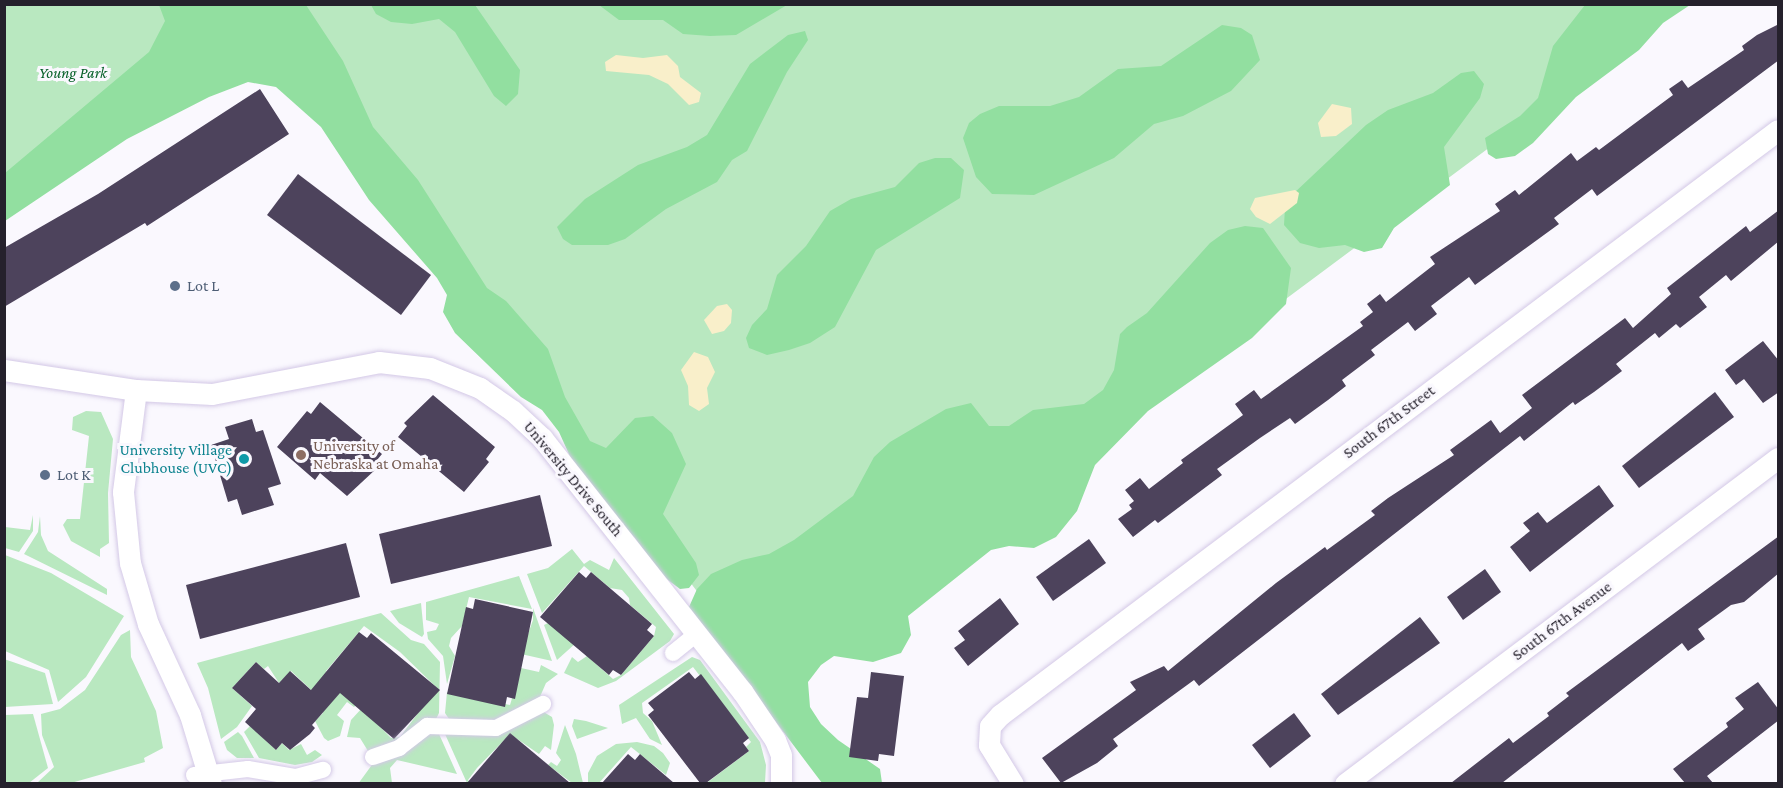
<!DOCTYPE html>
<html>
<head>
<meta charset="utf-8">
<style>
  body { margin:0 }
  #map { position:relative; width:1783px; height:788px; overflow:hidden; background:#faf8fe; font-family:"Crimson Pro",serif }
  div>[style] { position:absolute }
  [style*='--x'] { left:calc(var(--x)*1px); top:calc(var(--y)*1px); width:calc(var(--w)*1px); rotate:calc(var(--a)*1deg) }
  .green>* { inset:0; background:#b9e8c0 }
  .forest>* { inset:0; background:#92dfa0 }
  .sand>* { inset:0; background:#f9efca }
  .building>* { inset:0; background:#4d435c }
  .roads { filter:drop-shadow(0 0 2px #d3c8e6) drop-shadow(0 0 2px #d3c8e6) }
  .pedestrian>* { height:16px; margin:-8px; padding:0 8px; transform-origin:8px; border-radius:8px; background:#fff }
  .minor>* { height:21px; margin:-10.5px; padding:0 10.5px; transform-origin:10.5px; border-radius:10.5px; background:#fff }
  .dots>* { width:16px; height:16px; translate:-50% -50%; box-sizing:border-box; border:3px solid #faf8fe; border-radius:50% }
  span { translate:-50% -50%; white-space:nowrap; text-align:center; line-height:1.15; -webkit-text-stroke:6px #faf8fe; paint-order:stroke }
  .park-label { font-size:16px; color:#08612a; font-style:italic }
  .service-label { font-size:16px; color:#4e5e75 }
  .left { translate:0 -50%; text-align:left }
  .street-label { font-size:16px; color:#25212c }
  .education-label { font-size:16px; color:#785e54 }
  .culture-label { font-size:16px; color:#0d838f }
  .right { translate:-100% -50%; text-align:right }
  .frame { position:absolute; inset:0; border:6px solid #25212c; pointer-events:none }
</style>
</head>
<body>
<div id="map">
  <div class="green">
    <i style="clip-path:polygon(5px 5px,1681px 5px,767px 685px,267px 16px,5px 209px)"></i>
    <i style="clip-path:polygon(86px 411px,101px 412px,113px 439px,108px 493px,109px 543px,100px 549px,100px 557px,71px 541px,63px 525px,67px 519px,80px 519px,89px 436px,72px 430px,73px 417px)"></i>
    <i style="clip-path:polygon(33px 515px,33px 531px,19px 552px,5px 548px,5px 527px,30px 530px)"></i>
    <i style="clip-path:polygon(40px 516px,41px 535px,48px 551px,107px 589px,107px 595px,24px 554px,38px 532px)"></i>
    <i style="clip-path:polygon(572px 549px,584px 564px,590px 560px,609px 570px,614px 558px,674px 634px,670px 641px,616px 681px,598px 688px,564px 673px,572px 657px,578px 662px,587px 656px,613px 679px,621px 675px,654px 636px,656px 627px,630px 605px,629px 598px,622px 590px,610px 588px,584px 566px,542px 613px,527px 574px,548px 568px)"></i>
    <i style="clip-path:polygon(5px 555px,51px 573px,124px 616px,86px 677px,58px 702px,49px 670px,5px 651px)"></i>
    <i style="clip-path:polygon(519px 576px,532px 609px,469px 597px,462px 626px,451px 638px,449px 646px,455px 656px,447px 684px,443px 656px,428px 639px,427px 632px,436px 630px,439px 624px,426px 620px,426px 602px)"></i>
    <i style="clip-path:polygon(421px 603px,424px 634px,422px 637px,399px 623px,390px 611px)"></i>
    <i style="clip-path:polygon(533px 608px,552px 661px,521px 654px,533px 620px)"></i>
    <i style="clip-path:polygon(381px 613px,411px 640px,424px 644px,440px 662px,439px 713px,436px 719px,401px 740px,368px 751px,360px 738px,347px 737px,351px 720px,362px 708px,391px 738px,400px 737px,437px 688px,400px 652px,364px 626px,326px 671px,334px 678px,329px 684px,357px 704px,354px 707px,347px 702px,337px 715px,344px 721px,340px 736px,328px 741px,324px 738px,315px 721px,323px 713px,316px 706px,321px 699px,291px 671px,279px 683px,268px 666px,264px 669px,256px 662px,232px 688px,252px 706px,237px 727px,221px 739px,208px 688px,197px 663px)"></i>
    <i style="clip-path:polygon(548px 623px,576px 643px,557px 660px,544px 625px)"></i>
    <i style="clip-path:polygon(130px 630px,131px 657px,156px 711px,163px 748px,144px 758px,145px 762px,71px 783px,37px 783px,54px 767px,42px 735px,41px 714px,60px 709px,85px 690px,121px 635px)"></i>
    <i style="clip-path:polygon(692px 657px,700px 660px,760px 742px,766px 765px,765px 783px,699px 782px,705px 778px,708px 782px,749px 751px,746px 747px,751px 742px,693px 667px,642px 703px,643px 713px,652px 721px,662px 745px,650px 739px,636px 718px,622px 724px,619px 705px)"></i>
    <i style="clip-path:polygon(4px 659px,45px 673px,53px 704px,5px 707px)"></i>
    <i style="clip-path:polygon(541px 665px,558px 674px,546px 683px,539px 699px,502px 721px,449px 719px,445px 713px,447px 692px,510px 705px,521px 668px,539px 672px)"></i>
    <i style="clip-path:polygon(542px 711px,552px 717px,554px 725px,551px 750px,545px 746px,539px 754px,510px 734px,477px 768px,468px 780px,471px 784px,467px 783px,445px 734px)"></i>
    <i style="clip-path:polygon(33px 714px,48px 768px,29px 783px,5px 783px,5px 715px)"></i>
    <i style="clip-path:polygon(574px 719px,586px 721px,608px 728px,577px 739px,572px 726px)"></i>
    <i style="clip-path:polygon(565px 725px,576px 754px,583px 783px,572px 783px,548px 765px,551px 762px,557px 766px,561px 760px,556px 753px)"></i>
    <i style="clip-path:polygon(250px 726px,276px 750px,282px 743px,289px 750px,301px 744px,307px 755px,315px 750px,322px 755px,312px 762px,295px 765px,259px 758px,244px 732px)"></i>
    <i style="clip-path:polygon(238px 732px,242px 736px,254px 758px,237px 758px,227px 750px,224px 742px)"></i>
    <i style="clip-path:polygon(420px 734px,439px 734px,457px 774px,397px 760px,390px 768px,392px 783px,358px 784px,374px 762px)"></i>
    <i style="clip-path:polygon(637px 742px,654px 746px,663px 753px,670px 763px,666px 775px,631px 747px,599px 783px,588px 783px,588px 773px,597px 756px,616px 744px)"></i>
  </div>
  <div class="forest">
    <i style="clip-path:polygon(159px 5px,306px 5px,343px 61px,373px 127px,418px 180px,487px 288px,506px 301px,548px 349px,565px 397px,590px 441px,606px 448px,635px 418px,653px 416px,672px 433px,686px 464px,663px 514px,696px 563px,699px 575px,689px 588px,680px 589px,664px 577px,634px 537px,605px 512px,577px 472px,559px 432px,542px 410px,521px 397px,455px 333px,443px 312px,447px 295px,437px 278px,369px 200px,321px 127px,276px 87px,248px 82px,209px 97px,127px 139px,5px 221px,5px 173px,149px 52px,165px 21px)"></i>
    <i style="clip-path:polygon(475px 5px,520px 70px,518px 94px,506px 106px,494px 96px,455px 32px,439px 19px,412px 24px,391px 22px,376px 14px,371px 5px)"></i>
    <i style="clip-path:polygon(599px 5px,787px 5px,736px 35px,710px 36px,683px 34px,663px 20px,619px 20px)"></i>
    <i style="clip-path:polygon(1585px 5px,1690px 5px,1663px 23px,1639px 50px,1576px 97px,1533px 143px,1515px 156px,1496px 159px,1488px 154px,1485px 138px,1520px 116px,1538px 98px,1553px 46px)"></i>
    <i style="clip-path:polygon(1222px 25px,1241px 28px,1252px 35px,1260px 60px,1231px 91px,1183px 116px,1154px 124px,1114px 158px,1034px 195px,992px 194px,976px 177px,963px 138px,969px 123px,980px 114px,999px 106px,1050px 106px,1079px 97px,1118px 69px,1161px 66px)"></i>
    <i style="clip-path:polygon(805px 31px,808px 40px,787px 72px,747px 151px,732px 160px,717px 182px,666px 209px,625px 239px,608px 245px,572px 245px,563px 239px,557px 227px,585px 199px,638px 165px,687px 147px,707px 135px,750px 64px,788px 35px)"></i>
    <i style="clip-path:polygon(1474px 71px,1484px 84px,1480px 98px,1444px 147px,1450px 185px,1394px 228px,1382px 248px,1364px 252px,1345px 245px,1319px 248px,1300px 243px,1284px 225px,1285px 208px,1292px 195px,1366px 125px,1388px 110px,1433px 93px,1461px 73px)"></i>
    <i style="clip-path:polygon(935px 158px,951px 158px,964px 170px,960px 198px,876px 250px,835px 327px,810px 343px,789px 350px,767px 355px,749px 348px,746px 338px,752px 325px,767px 309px,777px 275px,806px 246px,830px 211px,851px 199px,895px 187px,919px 163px)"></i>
    <i style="clip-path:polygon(1245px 226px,1263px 228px,1291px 268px,1286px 304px,1252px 338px,1148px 411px,1095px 465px,1077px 511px,1056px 537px,1034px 548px,1009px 546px,991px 550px,908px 616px,911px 635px,901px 653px,873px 662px,834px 656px,821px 665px,808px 682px,810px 707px,821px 724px,838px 740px,880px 769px,882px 783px,822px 783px,689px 607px,697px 589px,711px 574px,742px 560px,769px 554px,794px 540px,853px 496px,874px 457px,890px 442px,946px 409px,971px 403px,989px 426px,1009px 426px,1033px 410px,1084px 404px,1103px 390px,1114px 370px,1120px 334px,1127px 327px,1147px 313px,1210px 243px,1228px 230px)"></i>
  </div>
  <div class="sand">
    <i style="clip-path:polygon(616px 55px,643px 58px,667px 55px,678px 66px,680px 77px,701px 93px,699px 102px,689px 105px,668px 84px,649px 75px,606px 71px,605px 62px)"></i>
    <i style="clip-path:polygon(1332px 104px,1351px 108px,1352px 124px,1336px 136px,1321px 137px,1318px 123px)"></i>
    <i style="clip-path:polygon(1295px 190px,1299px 193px,1297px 203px,1270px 224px,1256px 217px,1250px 209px,1255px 198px)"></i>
    <i style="clip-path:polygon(727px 304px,732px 310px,731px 323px,724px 331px,712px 334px,704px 320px,717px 306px)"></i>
    <i style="clip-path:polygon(694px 352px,708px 357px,715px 372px,707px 388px,709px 404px,699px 411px,689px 405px,688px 386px,681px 370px)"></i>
  </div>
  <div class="building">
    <i style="clip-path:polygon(1779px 24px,1779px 60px,1597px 196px,1592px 189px,1554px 218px,1559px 224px,1475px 285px,1469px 277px,1431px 306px,1437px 314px,1415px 331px,1408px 322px,1371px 350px,1375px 355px,1342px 380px,1346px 386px,1328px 400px,1295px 424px,1290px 418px,1260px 438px,1217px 469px,1222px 475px,1158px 523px,1155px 520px,1133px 537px,1118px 519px,1132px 509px,1129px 505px,1134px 501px,1125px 490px,1140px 478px,1149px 489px,1183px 463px,1181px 460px,1243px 415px,1235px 404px,1254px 390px,1261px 399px,1363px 326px,1360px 322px,1373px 312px,1367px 304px,1380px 294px,1386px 302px,1435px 264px,1430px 257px,1500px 211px,1495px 204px,1515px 190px,1519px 195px,1571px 153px,1577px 161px,1596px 147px,1599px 150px,1673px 95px,1669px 89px,1682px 80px,1688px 88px,1744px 50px,1742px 46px,1757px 35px)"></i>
    <i style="clip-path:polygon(260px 89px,289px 134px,147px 226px,145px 223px,4px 307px,4px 248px,98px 194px)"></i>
    <i style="clip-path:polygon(298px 174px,431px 275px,401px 315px,267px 215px)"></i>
    <i style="clip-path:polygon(1779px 210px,1779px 241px,1731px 281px,1726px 275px,1699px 297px,1707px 307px,1680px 328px,1676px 324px,1659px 338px,1655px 333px,1616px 364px,1622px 371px,1594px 392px,1575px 405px,1573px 402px,1524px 441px,1520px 436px,1199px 686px,1194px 680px,1113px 739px,1118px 746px,1097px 763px,1061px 783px,1042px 758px,1136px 690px,1130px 682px,1164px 666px,1168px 671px,1276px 583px,1325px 547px,1327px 550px,1375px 515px,1371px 511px,1388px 498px,1454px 455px,1450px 450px,1491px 420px,1500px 433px,1532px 408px,1522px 395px,1625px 318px,1633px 328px,1671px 294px,1667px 288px,1746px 226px,1750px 232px)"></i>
    <i style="clip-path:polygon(1763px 341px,1779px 361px,1779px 392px,1763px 403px,1744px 379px,1736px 385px,1725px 370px)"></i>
    <i style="clip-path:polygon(1715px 392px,1734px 417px,1639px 488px,1622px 466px)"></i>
    <i style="clip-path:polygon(433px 395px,495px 447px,486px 459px,489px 462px,464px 492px,398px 437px,407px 426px,404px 423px)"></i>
    <i style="clip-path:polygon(320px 402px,382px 454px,372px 466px,376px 469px,347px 496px,320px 473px,315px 480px,277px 447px,307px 411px,311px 414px)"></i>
    <i style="clip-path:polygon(252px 419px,256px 432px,263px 430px,281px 484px,268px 488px,274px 505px,242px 515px,237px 499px,228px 502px,211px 445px,229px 439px,225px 427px)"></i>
    <i style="clip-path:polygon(1599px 485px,1614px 506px,1530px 572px,1510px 547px,1530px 531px,1523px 523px,1538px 512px,1547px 523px)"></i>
    <i style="clip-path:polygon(540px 495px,552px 546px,391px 584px,379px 534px)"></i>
    <i style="clip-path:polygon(1779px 536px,1779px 573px,1744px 602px,1731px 605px,1698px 629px,1705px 639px,1688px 651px,1682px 643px,1502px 783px,1451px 783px,1509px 738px,1513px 743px,1549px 716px,1547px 713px,1569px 696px,1566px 693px)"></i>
    <i style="clip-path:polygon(1089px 539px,1106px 563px,1053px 601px,1036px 577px)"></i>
    <i style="clip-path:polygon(346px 543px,360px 597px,200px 639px,186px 585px)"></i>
    <i style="clip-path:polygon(1485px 569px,1501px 592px,1463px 620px,1447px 597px)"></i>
    <i style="clip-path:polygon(579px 572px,586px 578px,591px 572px,652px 624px,647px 630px,654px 636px,621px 675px,613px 670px,609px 675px,540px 617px)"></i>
    <i style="clip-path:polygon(1000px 598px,1019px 624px,968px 666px,954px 648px,965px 640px,958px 631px)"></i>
    <i style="clip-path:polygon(475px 599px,533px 612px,515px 699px,507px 697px,505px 707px,447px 694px,466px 607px,473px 609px)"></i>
    <i style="clip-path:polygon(1420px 617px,1440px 643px,1338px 715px,1321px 694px)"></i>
    <i style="clip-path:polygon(359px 632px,367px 638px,371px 633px,440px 690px,394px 739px,340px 693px,312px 725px,315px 728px,310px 734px,290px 750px,282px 743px,276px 750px,245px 722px,256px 709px,232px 688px,256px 662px,279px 683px,290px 671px,311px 690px)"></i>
    <i style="clip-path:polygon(689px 672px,695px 679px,701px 674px,749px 738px,743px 743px,749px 751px,706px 783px,700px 783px,648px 715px,654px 710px,648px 703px)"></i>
    <i style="clip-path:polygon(871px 672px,904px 676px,894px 756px,879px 754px,878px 761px,849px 757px,857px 697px,868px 698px)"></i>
    <i style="clip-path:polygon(1758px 682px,1779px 710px,1779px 720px,1707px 776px,1713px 783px,1685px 783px,1673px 769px,1728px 727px,1726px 723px,1744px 709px,1735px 698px)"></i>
    <i style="clip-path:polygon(1294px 713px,1311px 736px,1270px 768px,1252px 745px)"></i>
    <i style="clip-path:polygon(510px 733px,570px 783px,467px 783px)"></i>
    <i style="clip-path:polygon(628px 754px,635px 760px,640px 754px,674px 783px,602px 783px)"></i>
  </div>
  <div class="roads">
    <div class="pedestrian">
      <i style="--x:673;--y:653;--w:32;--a:-39"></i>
      <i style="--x:373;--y:757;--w:28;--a:-19"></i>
      <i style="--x:399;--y:748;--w:36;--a:-38"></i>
      <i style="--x:427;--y:726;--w:69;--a:1.7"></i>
      <i style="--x:496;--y:728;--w:53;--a:-27.1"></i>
      <i style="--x:194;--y:775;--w:54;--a:-6.3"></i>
      <i style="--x:248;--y:769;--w:49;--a:9.5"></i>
      <i style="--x:296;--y:777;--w:28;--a:-15"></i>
    </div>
    <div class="minor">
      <i style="--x:4;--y:370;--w:134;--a:8.6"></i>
      <i style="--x:136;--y:390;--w:76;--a:3"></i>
      <i style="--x:212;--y:394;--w:170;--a:-10.8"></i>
      <i style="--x:379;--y:362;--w:51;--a:6.7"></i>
      <i style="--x:430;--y:368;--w:54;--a:21.8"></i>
      <i style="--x:480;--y:388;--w:40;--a:34.9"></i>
      <i style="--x:513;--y:411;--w:40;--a:43"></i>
      <i style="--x:542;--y:438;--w:323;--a:51.7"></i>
      <i style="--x:742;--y:691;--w:59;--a:56"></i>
      <i style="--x:775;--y:740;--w:16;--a:68"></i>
      <i style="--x:781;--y:755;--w:29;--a:90"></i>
      <i style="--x:136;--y:390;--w:103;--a:97.3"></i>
      <i style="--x:123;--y:492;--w:71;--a:84.4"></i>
      <i style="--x:130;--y:563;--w:64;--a:73.6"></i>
      <i style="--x:148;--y:624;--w:100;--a:65.2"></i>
      <i style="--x:190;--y:715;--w:72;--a:73.1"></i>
      <i style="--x:1013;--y:784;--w:46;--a:-121.6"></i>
      <i style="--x:989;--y:745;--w:19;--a:-87"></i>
      <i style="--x:990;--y:726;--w:15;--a:-48"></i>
      <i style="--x:1000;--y:715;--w:973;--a:-36.94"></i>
      <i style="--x:1345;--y:784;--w:542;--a:-36.98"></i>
    </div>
  </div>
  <div class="dots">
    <i style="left:175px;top:286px;background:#5c6f8a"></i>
    <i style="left:301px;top:455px;background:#8d6e63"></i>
    <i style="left:244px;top:459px;background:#0f9aa8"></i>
    <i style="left:45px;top:475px;background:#5c6f8a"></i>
  </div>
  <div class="park-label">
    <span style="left:73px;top:73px">Young Park</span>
  </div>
  <div class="service-label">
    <span class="left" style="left:187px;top:286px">Lot L</span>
    <span class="left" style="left:57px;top:475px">Lot K</span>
  </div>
  <div class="street-label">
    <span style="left:1389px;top:422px;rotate:-37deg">South 67th Street</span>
    <span style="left:573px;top:479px;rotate:50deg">University Drive South</span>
    <span style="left:1562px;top:621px;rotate:-37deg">South 67th Avenue</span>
  </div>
  <div class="education-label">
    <span class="left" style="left:313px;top:455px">University of<br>Nebraska at Omaha</span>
  </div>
  <div class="culture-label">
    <span class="right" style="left:232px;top:459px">University Village<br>Clubhouse (UVC)</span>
  </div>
  <div class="frame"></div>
</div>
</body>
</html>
